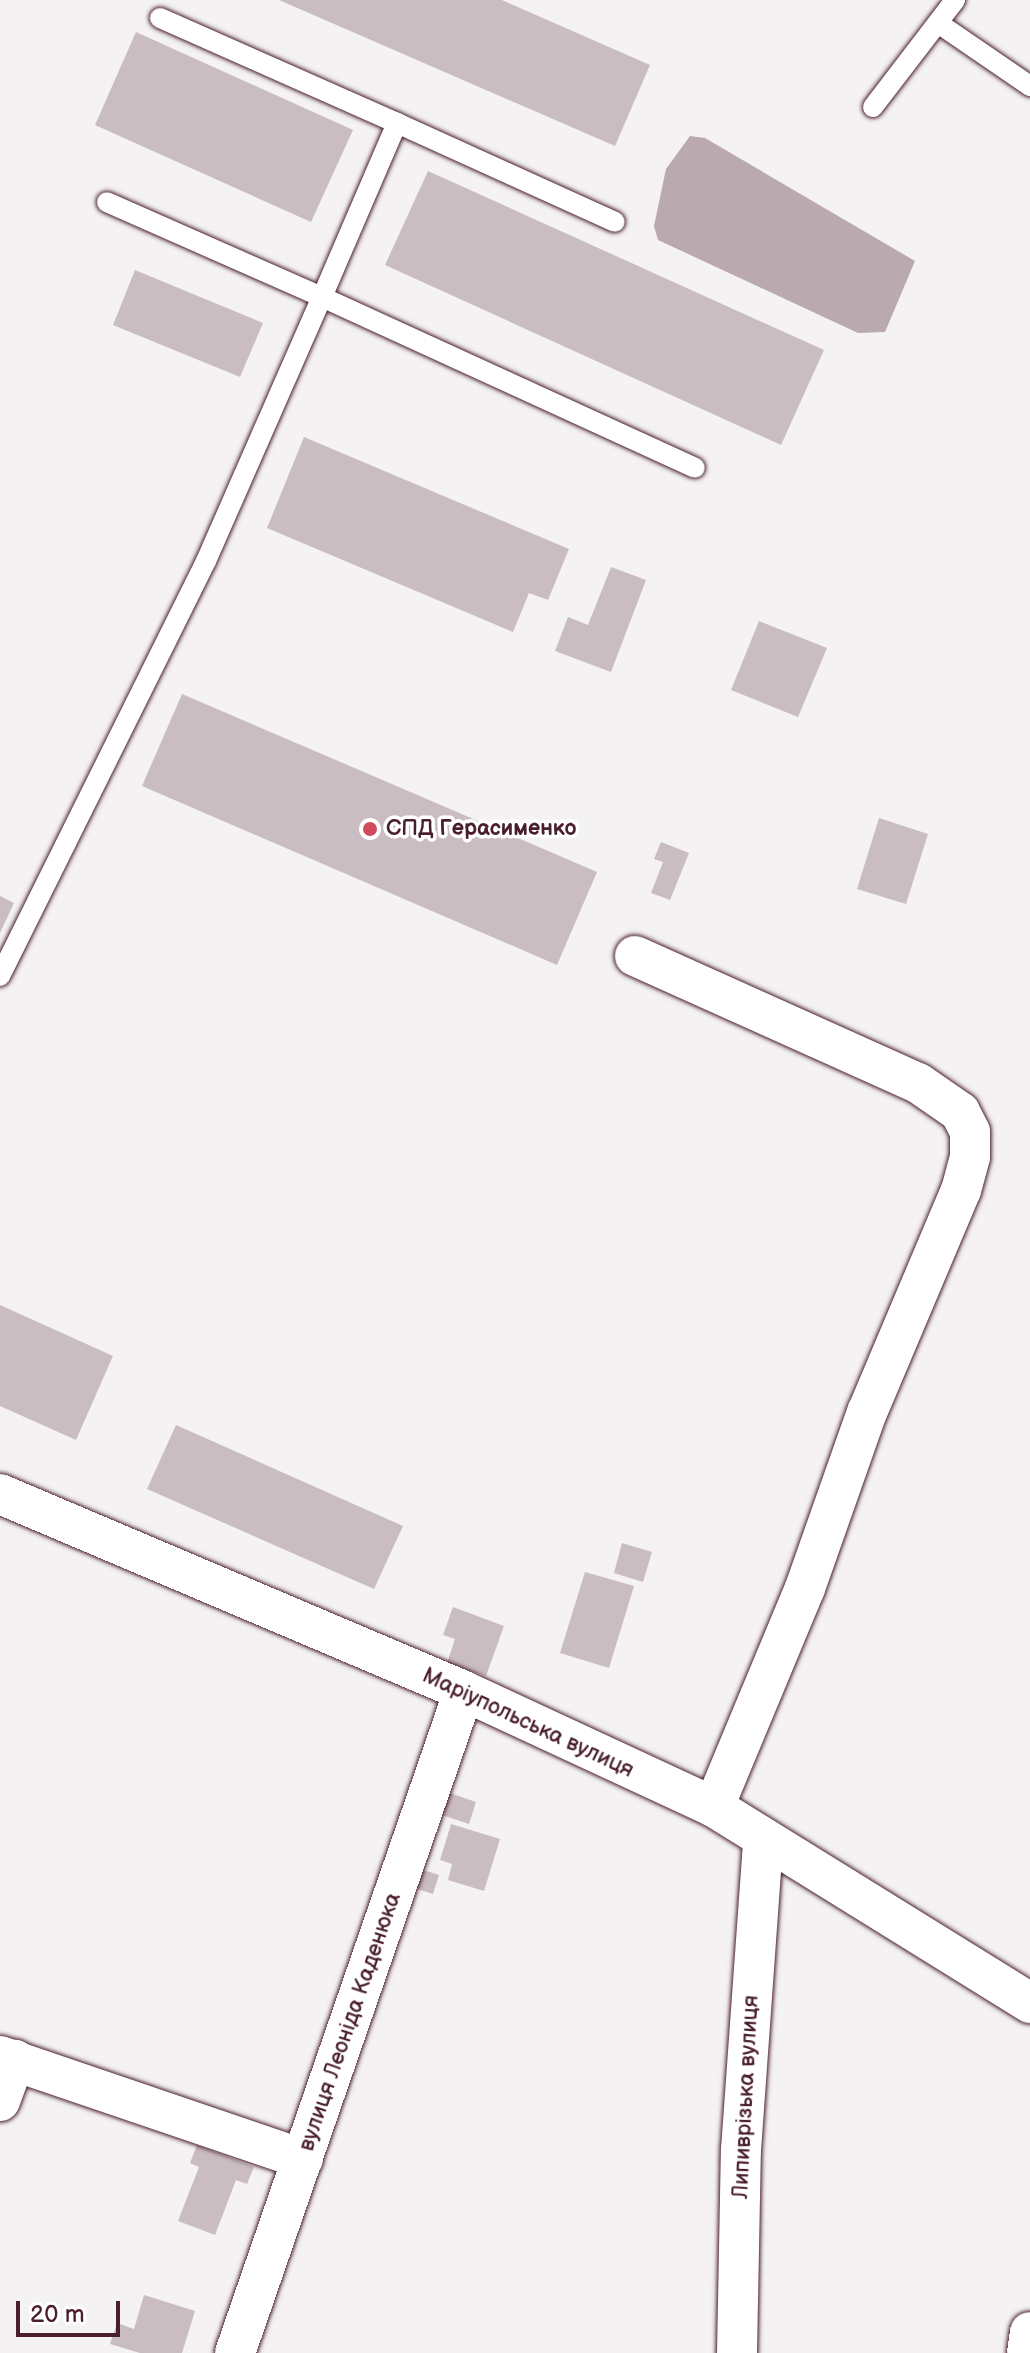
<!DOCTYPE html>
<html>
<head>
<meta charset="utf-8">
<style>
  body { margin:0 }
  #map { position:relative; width:1030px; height:2353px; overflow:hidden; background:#f4f2f2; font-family:"Balsamiq Sans",sans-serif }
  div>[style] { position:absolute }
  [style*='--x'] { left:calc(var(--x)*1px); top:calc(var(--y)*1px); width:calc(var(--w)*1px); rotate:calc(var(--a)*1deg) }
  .water>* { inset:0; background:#baa9ae }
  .building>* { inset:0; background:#cabdc1 }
  .roads { filter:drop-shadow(0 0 2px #4a1f2b) drop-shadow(0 0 2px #4a1f2b) }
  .lane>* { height:20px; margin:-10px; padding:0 10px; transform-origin:10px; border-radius:10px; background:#fff }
  .street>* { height:40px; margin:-20px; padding:0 20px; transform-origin:20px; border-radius:20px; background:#fff }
  .dots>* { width:22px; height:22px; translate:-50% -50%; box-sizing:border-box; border:4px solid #fff; border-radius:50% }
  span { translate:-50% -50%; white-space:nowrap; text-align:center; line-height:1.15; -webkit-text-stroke:7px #fff; paint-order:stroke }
  .poi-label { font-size:22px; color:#4a1f2b; font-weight:700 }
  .left { translate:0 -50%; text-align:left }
  .street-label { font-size:22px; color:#4a1f2b }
  .scale { position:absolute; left:16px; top:2301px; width:104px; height:36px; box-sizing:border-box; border:4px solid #4a1f2b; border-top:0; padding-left:10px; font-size:24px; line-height:28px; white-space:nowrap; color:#4a1f2b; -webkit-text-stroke:6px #fff; paint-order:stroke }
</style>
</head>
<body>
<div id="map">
  <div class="water">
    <i style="clip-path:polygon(690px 136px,705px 138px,915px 261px,885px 332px,858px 333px,658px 240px,654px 226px,666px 169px)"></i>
  </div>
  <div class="building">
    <i style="clip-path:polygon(279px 0,502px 0,650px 65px,615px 146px)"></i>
    <i style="clip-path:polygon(136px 32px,353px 130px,311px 222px,95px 125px)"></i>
    <i style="clip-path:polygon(428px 171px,824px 350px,781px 445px,385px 265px)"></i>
    <i style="clip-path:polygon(135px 270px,263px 323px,240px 377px,113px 325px)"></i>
    <i style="clip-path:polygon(304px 437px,569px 549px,548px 600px,529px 593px,513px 632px,267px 528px)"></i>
    <i style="clip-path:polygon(611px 567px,646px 580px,611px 672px,555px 651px,568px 617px,588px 625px)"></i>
    <i style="clip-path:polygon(759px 621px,827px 648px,798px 717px,731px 690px)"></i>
    <i style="clip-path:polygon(182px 694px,597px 872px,557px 965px,142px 786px)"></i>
    <i style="clip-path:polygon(879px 818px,928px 834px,906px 904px,857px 889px)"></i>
    <i style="clip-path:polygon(661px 842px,689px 853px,670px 900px,651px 893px,663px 862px,654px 859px)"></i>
    <i style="clip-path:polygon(0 896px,14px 903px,0 933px)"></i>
    <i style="clip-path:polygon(0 1305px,113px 1356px,76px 1440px,0 1406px)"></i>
    <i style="clip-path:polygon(176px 1425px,403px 1526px,374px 1589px,147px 1489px)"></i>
    <i style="clip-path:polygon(622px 1543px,652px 1552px,643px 1582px,614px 1573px)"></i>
    <i style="clip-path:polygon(585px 1572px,634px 1586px,609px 1668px,560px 1653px)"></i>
    <i style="clip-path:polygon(453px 1607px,504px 1626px,486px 1676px,447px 1663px,455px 1639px,443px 1635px)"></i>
    <i style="clip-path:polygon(444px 1791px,476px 1802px,469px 1824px,436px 1813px)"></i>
    <i style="clip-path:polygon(451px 1824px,500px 1839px,484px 1891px,448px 1880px,452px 1864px,440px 1860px)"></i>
    <i style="clip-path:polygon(417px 1868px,439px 1875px,433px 1894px,411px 1887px)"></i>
    <i style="clip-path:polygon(197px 2145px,254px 2167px,247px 2184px,236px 2180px,215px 2235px,178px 2221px,199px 2167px,190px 2163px)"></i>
    <i style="clip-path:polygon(144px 2295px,195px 2311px,182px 2353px,140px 2353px,110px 2344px,117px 2323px,134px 2329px)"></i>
  </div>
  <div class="roads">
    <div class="lane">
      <i style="--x:160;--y:18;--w:259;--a:23.9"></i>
      <i style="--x:397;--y:123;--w:189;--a:113.3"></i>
      <i style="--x:322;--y:297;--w:410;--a:24.6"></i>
      <i style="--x:938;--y:23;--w:112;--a:34.4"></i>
      <i style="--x:873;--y:107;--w:135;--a:-52.5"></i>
      <i style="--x:397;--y:123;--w:239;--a:24.4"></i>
      <i style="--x:0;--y:976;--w:463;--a:-63.6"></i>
      <i style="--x:206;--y:561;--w:288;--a:-66.3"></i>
      <i style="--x:322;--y:297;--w:235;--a:-156.2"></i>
    </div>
    <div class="street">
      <i style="--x:635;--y:956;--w:310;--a:24.2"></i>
      <i style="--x:918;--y:1083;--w:51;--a:34.6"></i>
      <i style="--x:960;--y:1112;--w:22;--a:63"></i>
      <i style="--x:970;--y:1132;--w:25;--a:90"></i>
      <i style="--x:970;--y:1157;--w:34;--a:105"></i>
      <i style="--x:961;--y:1190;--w:241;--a:112.9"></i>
      <i style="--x:867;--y:1412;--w:187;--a:109.4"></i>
      <i style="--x:805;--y:1588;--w:237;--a:112.6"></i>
      <i style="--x:0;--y:1494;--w:504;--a:23"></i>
      <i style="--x:464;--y:1691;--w:276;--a:24.9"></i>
      <i style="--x:714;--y:1807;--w:372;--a:31.8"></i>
      <i style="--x:0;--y:2056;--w:320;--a:18.8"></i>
      <i style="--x:0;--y:2101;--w:44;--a:-69.9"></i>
      <i style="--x:235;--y:2353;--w:700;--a:-70.92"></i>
      <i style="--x:737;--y:2353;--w:203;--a:-88.9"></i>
      <i style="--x:741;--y:2150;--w:309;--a:-85.9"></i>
      <i style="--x:1027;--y:2353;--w:21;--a:-82"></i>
    </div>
  </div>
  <div class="dots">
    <i style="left:370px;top:829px;background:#d1495b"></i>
  </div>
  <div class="poi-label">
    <span class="left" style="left:386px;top:829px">СПД Герасименко</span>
  </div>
  <div class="street-label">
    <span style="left:528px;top:1723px;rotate:25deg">Маріупольська вулиця</span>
    <span style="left:350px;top:2022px;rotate:-71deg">вулиця Леоніда Каденюка</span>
    <span style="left:746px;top:2097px;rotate:-87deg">Липиврізька вулиця</span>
  </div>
  <div class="scale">20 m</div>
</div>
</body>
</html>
